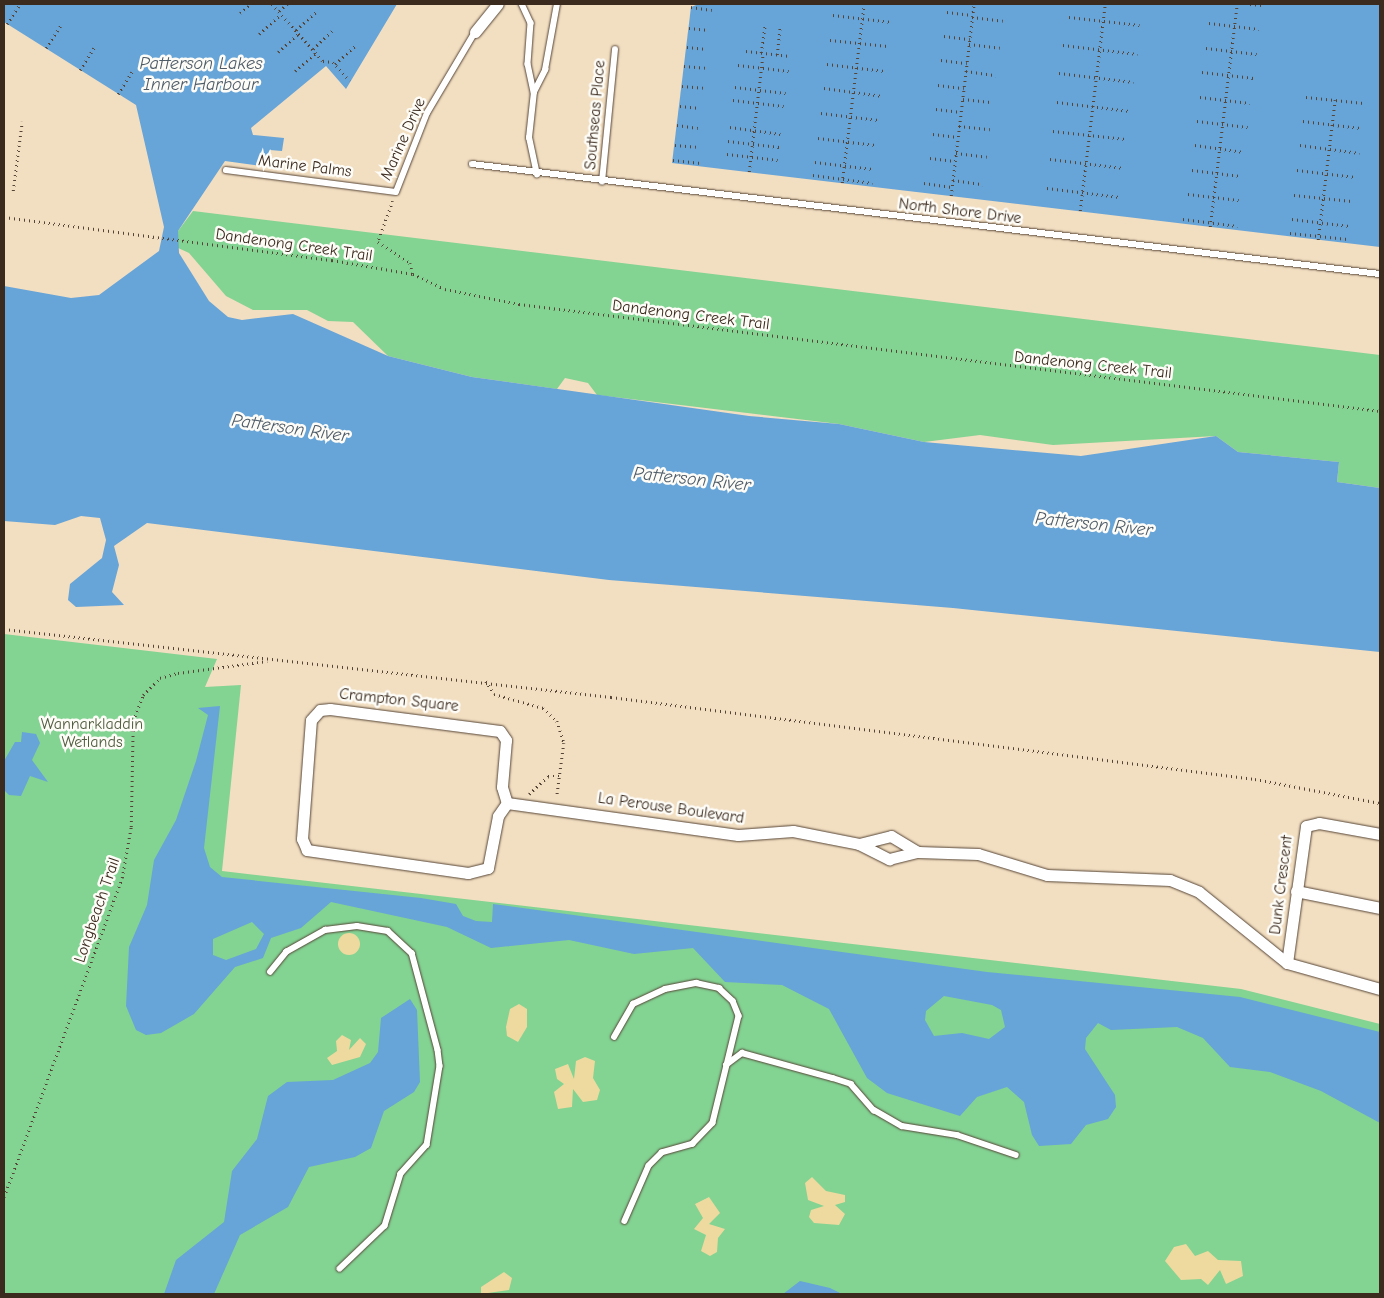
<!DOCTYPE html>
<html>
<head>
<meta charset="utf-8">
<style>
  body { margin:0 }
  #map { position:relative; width:1384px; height:1298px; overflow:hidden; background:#f2dec1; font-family:"Comic Neue",sans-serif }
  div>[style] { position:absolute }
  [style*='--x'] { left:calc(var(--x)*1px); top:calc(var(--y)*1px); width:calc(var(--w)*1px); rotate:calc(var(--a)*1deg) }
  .green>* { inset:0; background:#83d393 }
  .sand>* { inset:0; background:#eeda9e }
  .round { border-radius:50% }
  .water>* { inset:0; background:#67a4d8 }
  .path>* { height:2.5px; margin-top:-1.25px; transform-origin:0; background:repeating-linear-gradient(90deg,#564536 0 1px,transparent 0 5px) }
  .roads { filter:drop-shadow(0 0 1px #564536) drop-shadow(0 0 1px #564536) }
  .lane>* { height:5.5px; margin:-2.75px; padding:0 2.75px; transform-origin:2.75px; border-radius:2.75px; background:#fff }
  .street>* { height:11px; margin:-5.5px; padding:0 5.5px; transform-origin:5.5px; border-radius:5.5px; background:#fff }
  span { translate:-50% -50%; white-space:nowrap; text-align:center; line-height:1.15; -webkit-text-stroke:5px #fdfcf7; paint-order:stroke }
  .street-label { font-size:16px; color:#3b2a1e }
  .park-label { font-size:16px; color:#515d41 }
  .water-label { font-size:18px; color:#4d5b68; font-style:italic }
  .frame { position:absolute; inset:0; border:5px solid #3b2a1e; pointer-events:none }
</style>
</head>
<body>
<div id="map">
  <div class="green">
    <i style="clip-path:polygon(193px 211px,1380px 355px,1380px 488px,1337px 482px,1339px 462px,1238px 452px,1216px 436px,1053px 445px,980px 435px,924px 442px,839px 424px,597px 395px,588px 383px,565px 378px,557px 389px,472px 377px,388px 356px,353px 322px,328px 321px,307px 310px,253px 310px,226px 296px,189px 253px,176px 247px,178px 231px)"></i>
    <i style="clip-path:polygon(4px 634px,217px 659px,205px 687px,241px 685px,222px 871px,1241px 989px,1380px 1024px,1380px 1294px,4px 1294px)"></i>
  </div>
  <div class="sand">
    <i class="round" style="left:338px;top:933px;width:22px;height:22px"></i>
    <i style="clip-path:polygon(519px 1004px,527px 1009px,527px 1027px,518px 1042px,507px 1036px,506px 1027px,510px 1009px)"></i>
    <i style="clip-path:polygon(342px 1035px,351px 1040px,349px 1050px,360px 1038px,366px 1044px,360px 1057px,332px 1065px,327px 1058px,337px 1051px,336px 1041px)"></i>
    <i style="clip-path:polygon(585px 1057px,595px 1061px,593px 1078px,600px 1090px,597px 1100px,583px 1102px,573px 1089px,572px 1107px,558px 1109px,554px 1092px,564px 1084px,557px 1079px,555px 1069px,568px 1064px,574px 1079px,576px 1061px)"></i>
    <i style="clip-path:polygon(812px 1177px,826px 1191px,845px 1195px,845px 1202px,835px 1205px,845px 1214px,839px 1225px,814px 1223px,809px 1217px,811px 1210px,824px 1206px,808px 1200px,805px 1183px)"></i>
    <i style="clip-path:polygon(709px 1197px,720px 1213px,709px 1224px,725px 1229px,718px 1238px,717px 1252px,710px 1256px,701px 1251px,706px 1235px,694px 1229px,703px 1218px,695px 1204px)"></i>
    <i style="clip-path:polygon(1186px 1244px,1195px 1256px,1208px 1251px,1218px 1260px,1241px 1261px,1243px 1276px,1226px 1284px,1220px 1270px,1208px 1285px,1201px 1279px,1181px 1280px,1165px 1261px,1174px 1247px)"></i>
    <i style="clip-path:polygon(504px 1272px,512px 1278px,509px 1290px,481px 1294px,481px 1287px)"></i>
  </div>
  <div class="water">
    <i style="clip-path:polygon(4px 4px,397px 4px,346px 89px,326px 66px,251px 128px,253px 135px,284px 138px,282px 151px,270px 150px,269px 167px,225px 161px,178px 231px,179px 253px,209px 301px,228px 317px,242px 320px,293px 314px,388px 356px,472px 377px,749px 416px,839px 424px,924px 442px,1081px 456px,1216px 436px,1238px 452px,1339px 462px,1337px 482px,1380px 488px,1380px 652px,953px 608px,609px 580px,147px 523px,114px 546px,119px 565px,112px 592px,124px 605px,76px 607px,68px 600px,70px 584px,102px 558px,106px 540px,100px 518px,81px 516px,55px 525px,4px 521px,4px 286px,71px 298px,99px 295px,159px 251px,164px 227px,136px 105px,4px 22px)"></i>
    <i style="clip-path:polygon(699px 4px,1380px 4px,1380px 247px,672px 163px,691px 7px)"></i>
    <i style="clip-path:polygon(evenodd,220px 706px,204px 848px,210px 867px,222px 877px,421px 898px,456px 904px,463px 916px,476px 921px,492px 922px,493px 904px,987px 972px,1240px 997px,1380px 1032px,1380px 1123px,1321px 1091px,1270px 1072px,1230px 1067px,1203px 1038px,1177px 1027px,1111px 1030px,1098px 1023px,1086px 1038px,1085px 1049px,1115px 1095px,1116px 1107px,1108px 1119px,1086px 1125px,1071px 1144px,1039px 1146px,1032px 1135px,1024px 1102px,1007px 1087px,977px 1097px,960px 1116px,887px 1093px,867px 1078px,829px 1009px,782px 985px,725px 982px,693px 948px,634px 954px,569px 940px,491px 948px,447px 927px,331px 902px,301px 928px,271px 938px,263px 958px,235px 967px,194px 1014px,161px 1033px,146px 1035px,136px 1030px,126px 1006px,129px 947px,147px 905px,154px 860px,176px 820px,196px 761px,208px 715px,198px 708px,220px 706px,252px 922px,264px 934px,256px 949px,226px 960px,213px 955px,213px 939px,252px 922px,220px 706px,944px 996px,992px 1005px,1001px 1010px,1005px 1027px,989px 1039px,962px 1033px,934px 1036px,925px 1020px,926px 1011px,944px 996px)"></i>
    <i style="clip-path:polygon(22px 732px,36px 734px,40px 743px,32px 760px,48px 782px,30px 776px,21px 796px,9px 795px,4px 790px,4px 761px,15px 742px,21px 742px)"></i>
    <i style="clip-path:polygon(410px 999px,417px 1010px,420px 1082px,414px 1092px,384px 1111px,371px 1148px,355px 1157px,309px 1167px,288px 1207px,240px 1235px,214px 1294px,164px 1294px,176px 1260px,224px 1222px,232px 1171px,257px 1139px,268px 1096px,287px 1082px,333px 1080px,370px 1063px,378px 1052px,381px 1018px)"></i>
    <i style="clip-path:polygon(800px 1281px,830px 1288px,842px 1294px,783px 1294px)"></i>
  </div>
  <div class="path">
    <i style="--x:272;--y:4;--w:76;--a:48.2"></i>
    <i style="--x:323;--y:61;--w:10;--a:6"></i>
    <i style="--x:333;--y:62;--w:25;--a:48"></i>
    <i style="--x:1250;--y:4;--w:12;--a:5"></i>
    <i style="--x:691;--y:7;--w:21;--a:8"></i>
    <i style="--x:279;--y:11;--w:11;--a:-41"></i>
    <i style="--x:947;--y:12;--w:25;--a:7"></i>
    <i style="--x:240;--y:13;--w:14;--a:-39"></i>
    <i style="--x:833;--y:15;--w:59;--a:6.8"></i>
    <i style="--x:972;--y:17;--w:31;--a:7"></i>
    <i style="--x:1069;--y:17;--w:71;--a:6.4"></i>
    <i style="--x:1209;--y:23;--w:50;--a:6.8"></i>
    <i style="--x:7;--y:24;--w:24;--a:-57"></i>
    <i style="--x:689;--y:28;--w:20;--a:6"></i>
    <i style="--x:296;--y:30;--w:28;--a:-42"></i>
    <i style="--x:259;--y:34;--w:30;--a:-42"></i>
    <i style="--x:944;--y:36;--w:26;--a:7"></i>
    <i style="--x:830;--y:40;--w:58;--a:5.9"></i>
    <i style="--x:969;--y:44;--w:31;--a:7"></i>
    <i style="--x:1063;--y:45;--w:75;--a:6.9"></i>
    <i style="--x:687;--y:47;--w:20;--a:6"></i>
    <i style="--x:46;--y:48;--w:27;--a:-57"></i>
    <i style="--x:1206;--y:48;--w:51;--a:6.7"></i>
    <i style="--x:313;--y:49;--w:28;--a:-44"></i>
    <i style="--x:746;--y:51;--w:44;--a:6.5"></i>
    <i style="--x:278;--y:52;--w:28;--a:-42"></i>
    <i style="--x:761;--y:53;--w:29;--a:-82"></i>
    <i style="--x:777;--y:55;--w:29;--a:-84"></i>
    <i style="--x:941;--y:60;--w:26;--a:7"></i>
    <i style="--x:335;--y:64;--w:27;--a:-42"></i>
    <i style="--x:827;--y:64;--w:58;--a:6.9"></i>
    <i style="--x:738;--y:65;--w:51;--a:6.7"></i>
    <i style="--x:684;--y:66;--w:21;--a:5"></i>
    <i style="--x:80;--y:70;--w:26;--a:-58"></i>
    <i style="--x:295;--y:71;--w:28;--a:-41"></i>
    <i style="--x:966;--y:71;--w:30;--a:8"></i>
    <i style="--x:1202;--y:72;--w:52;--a:6.6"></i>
    <i style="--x:1059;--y:73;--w:75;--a:6.9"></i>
    <i style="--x:938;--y:85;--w:26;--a:7"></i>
    <i style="--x:682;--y:86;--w:21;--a:5"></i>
    <i style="--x:735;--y:87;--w:51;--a:6.7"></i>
    <i style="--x:824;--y:88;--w:59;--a:7.9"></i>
    <i style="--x:118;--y:94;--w:26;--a:-58"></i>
    <i style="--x:1200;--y:97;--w:50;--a:6.8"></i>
    <i style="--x:1306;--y:97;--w:58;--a:5.9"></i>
    <i style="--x:963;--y:99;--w:30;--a:6"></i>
    <i style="--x:733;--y:100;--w:51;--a:6.7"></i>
    <i style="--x:1057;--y:102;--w:73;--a:7.1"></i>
    <i style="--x:680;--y:106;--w:20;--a:6"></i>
    <i style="--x:936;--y:109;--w:25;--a:7"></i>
    <i style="--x:821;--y:113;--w:58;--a:6.9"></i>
    <i style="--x:1197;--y:121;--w:51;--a:6.7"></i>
    <i style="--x:1303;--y:121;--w:58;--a:6.9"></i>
    <i style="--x:677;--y:125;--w:21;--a:8"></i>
    <i style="--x:959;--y:126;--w:31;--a:6"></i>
    <i style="--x:730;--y:127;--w:51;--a:7.8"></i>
    <i style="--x:1053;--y:131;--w:73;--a:6.3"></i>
    <i style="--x:933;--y:134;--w:25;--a:7"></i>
    <i style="--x:818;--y:138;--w:58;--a:6.9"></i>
    <i style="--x:728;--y:141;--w:52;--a:6.6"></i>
    <i style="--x:675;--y:145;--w:21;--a:5"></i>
    <i style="--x:1195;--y:145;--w:49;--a:8.1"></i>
    <i style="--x:1300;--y:145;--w:60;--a:7.7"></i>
    <i style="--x:956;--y:153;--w:31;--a:7"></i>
    <i style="--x:727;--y:154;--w:51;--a:6.7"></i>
    <i style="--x:930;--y:158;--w:25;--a:7"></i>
    <i style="--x:1050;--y:159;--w:74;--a:7"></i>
    <i style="--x:673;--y:160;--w:28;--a:6"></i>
    <i style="--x:815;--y:162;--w:58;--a:6.9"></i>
    <i style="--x:1192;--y:170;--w:49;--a:7"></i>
    <i style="--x:1297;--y:170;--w:59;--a:6.8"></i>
    <i style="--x:749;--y:172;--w:120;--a:-83.3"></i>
    <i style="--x:813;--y:175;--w:60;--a:7.7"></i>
    <i style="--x:953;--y:180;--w:30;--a:8"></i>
    <i style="--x:842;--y:183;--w:180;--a:-83"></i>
    <i style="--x:924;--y:183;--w:28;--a:8"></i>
    <i style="--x:1047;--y:188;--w:73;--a:7.1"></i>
    <i style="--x:13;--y:191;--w:70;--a:-82.6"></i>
    <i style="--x:1188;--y:194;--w:51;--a:6.7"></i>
    <i style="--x:1294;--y:195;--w:58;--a:5.9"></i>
    <i style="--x:951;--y:196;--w:193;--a:-83.2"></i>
    <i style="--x:393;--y:201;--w:44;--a:110.1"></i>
    <i style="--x:378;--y:242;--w:38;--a:33"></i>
    <i style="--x:410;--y:263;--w:11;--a:75"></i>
    <i style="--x:1080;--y:211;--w:209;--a:-83.1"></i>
    <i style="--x:4;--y:217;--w:331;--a:7.5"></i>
    <i style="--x:332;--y:260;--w:82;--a:9.8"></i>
    <i style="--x:413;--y:274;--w:35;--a:25"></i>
    <i style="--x:445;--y:289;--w:76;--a:11.5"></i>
    <i style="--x:519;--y:304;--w:868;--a:7.08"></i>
    <i style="--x:1183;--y:219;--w:55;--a:7.3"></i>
    <i style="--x:1292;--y:219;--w:58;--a:6.9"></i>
    <i style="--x:1210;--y:227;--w:225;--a:-83.1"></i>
    <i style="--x:1290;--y:233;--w:58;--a:5.9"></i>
    <i style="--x:1318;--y:240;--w:141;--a:-83.1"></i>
    <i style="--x:4;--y:629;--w:611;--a:6.39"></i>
    <i style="--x:611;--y:697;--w:649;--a:7.26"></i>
    <i style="--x:1255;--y:779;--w:127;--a:10.9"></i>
    <i style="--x:486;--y:681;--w:15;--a:58"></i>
    <i style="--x:494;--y:694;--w:51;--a:15.9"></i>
    <i style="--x:543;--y:708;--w:19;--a:43"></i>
    <i style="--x:557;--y:721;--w:23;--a:72"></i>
    <i style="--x:564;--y:743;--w:53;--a:97.5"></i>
    <i style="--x:529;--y:794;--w:26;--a:-43"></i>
    <i style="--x:548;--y:776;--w:12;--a:0"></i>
    <i style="--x:4;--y:1197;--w:340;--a:-69.7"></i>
    <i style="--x:122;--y:878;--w:52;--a:-80"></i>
    <i style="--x:131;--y:827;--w:106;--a:-88.9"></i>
    <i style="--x:133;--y:721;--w:28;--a:-69"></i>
    <i style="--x:143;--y:695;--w:24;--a:-45"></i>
    <i style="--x:160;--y:678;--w:19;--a:-16"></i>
    <i style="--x:178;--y:673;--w:90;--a:-7.7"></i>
  </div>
  <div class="roads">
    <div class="lane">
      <i style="--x:522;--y:4;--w:21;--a:65"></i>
      <i style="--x:531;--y:23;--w:41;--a:94.2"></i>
      <i style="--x:528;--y:64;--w:29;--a:78"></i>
      <i style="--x:472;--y:164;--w:915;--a:6.91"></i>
      <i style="--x:226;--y:170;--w:171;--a:7.4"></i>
      <i style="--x:396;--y:192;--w:85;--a:-68.6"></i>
      <i style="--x:427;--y:113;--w:94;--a:-59.3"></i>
      <i style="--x:537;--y:175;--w:38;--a:-102"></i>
      <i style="--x:529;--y:138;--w:46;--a:-83.8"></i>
      <i style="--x:534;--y:92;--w:25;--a:-63"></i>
      <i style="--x:545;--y:70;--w:67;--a:-79.7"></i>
      <i style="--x:602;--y:182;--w:133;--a:-84.4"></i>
      <i style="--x:270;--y:972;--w:26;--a:-51"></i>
      <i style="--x:286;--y:952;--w:45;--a:-29.4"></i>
      <i style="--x:325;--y:930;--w:32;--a:-7"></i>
      <i style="--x:357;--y:926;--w:31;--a:9"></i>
      <i style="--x:388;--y:931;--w:33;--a:43"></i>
      <i style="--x:412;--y:953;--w:100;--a:75"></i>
      <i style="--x:438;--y:1050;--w:16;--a:83"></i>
      <i style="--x:440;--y:1066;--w:80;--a:99.3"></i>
      <i style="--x:427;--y:1145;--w:39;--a:132"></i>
      <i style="--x:401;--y:1174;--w:54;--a:107.1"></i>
      <i style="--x:385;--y:1226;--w:62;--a:136.3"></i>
      <i style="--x:614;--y:1037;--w:38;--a:-60"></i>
      <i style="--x:633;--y:1004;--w:35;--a:-25"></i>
      <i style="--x:665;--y:989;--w:32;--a:-11"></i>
      <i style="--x:696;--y:983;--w:24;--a:12"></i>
      <i style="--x:719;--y:988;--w:19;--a:43"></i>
      <i style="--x:733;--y:1001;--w:16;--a:68"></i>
      <i style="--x:739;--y:1016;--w:110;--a:103.7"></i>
      <i style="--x:713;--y:1123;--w:29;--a:134"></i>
      <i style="--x:693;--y:1144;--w:32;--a:164"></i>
      <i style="--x:662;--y:1153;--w:18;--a:135"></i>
      <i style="--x:649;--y:1166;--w:60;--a:113.6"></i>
      <i style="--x:726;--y:1065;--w:20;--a:-37"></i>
      <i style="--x:742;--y:1053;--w:94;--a:15.4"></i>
      <i style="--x:833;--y:1078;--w:19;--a:18"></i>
      <i style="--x:851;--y:1084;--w:35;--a:49"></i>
      <i style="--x:874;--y:1110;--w:32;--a:30"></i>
      <i style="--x:902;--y:1126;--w:56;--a:9.3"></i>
      <i style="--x:957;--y:1135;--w:62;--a:18.7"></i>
    </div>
    <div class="street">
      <i style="--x:475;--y:32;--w:36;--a:-51"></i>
      <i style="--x:330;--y:709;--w:171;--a:7.4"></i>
      <i style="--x:500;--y:731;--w:11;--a:56"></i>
      <i style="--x:506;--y:740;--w:47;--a:94.9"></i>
      <i style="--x:502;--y:787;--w:17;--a:73"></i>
      <i style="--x:507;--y:803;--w:16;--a:125"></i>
      <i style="--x:498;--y:816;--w:53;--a:100.9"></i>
      <i style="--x:488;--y:868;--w:21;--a:166"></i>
      <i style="--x:468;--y:873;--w:163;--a:-171.9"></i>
      <i style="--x:307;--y:850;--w:12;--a:-114"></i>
      <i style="--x:302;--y:839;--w:119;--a:-85.7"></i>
      <i style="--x:311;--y:720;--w:13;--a:-48"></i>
      <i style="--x:320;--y:710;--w:10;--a:-6"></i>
      <i style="--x:507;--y:803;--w:233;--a:7.9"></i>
      <i style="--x:738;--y:835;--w:55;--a:-4.2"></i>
      <i style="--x:793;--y:831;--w:67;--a:11.1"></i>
      <i style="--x:859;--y:844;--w:34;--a:27"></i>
      <i style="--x:889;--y:859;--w:30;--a:-14"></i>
      <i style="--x:918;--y:852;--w:60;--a:1.9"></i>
      <i style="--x:978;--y:854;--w:72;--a:16.9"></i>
      <i style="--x:1047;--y:875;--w:123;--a:2.3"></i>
      <i style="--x:1170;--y:880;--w:31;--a:22"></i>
      <i style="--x:1199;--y:892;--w:113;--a:38.9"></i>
      <i style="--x:1287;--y:963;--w:97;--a:15.6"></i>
      <i style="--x:859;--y:844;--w:33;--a:-14"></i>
      <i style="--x:891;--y:836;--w:31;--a:31"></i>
      <i style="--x:1296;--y:891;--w:86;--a:11.4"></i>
      <i style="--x:1287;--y:963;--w:138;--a:-82.1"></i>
      <i style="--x:1306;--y:826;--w:13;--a:-13"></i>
      <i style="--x:1319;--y:823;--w:62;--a:10.2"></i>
    </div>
  </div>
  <div class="street-label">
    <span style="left:595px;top:115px;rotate:-85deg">Southseas Place</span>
    <span style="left:403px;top:139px;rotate:-66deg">Marine Drive</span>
    <span style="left:305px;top:166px;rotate:7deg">Marine Palms</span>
    <span style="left:960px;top:211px;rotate:7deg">North Shore Drive</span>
    <span style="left:294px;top:245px;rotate:8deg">Dandenong Creek Trail</span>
    <span style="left:691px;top:315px;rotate:7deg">Dandenong Creek Trail</span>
    <span style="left:1093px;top:365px;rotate:6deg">Dandenong Creek Trail</span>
    <span style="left:399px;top:700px;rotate:6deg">Crampton Square</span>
    <span style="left:671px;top:808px;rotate:8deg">La Perouse Boulevard</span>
    <span style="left:1281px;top:885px;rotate:-83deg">Dunk Crescent</span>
    <span style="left:97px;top:910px;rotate:-71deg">Longbeach Trail</span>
  </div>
  <div class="park-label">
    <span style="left:92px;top:733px">Wannarkladdin<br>Wetlands</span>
  </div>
  <div class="water-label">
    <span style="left:201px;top:75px">Patterson Lakes<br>Inner Harbour</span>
    <span style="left:290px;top:429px;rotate:8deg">Patterson River</span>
    <span style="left:692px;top:480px;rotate:6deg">Patterson River</span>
    <span style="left:1094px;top:525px;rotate:6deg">Patterson River</span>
  </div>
  <div class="frame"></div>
</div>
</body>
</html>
